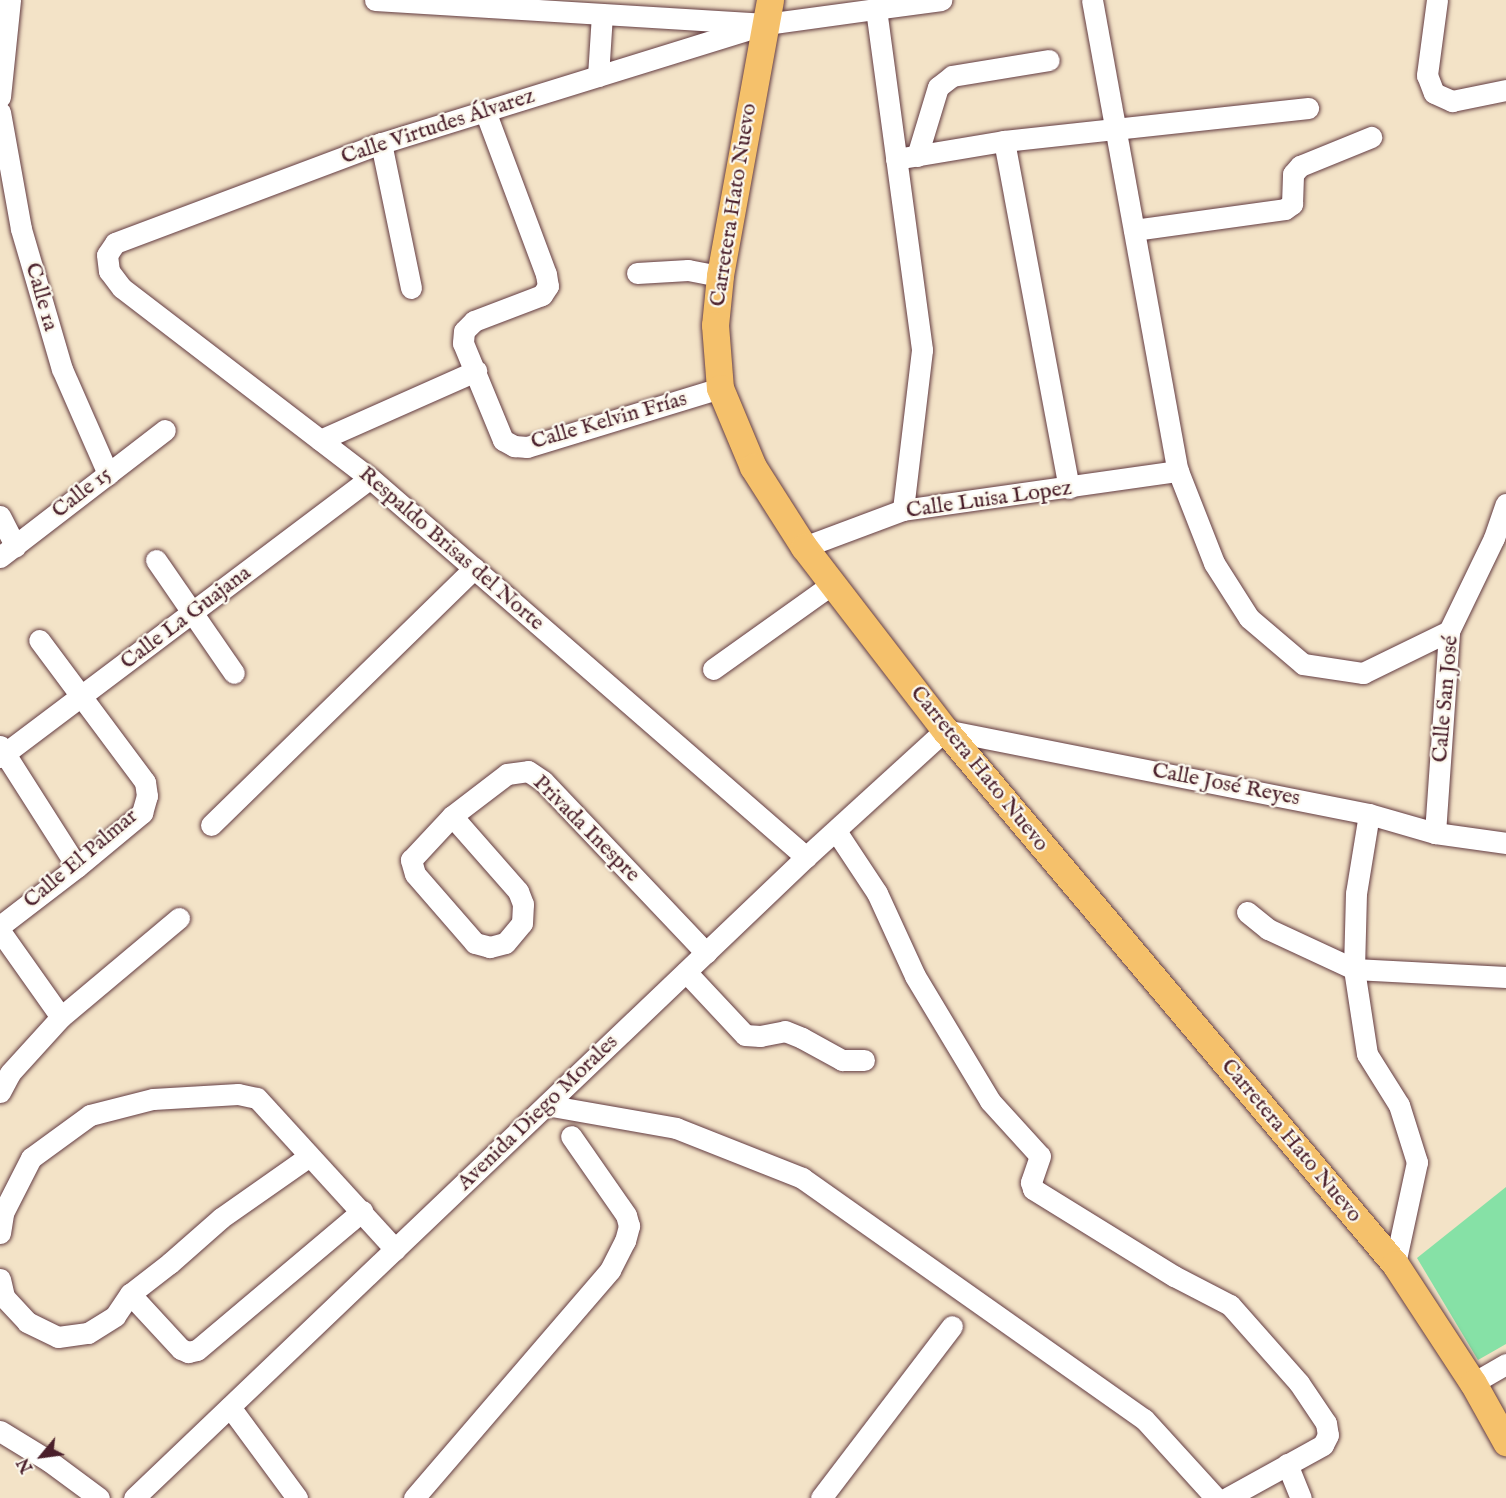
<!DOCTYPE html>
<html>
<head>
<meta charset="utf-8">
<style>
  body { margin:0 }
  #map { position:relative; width:1506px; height:1498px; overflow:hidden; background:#f3e3c7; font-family:"IM FELL English",serif }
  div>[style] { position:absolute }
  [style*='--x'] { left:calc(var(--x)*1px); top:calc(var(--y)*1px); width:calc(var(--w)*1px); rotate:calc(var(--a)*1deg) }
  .green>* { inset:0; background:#86e1a6 }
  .roads { filter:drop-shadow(0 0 2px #633c42) drop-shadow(0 0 2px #633c42) }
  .minor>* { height:21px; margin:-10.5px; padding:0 10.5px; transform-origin:10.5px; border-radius:10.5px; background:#fff }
  .major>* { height:27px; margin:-13.5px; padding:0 13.5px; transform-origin:13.5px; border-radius:13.5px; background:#f5c16b }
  span { translate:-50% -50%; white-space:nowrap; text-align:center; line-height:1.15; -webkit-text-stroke:4.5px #fbf7ec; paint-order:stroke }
  .street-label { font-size:22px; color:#4a1f2b }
  .north { position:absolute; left:12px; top:1426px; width:60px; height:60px; -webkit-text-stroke:4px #fbf7ec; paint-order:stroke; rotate:241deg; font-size:16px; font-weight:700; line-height:24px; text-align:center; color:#4a1f2b }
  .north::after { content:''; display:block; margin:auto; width:21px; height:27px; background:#4a1f2b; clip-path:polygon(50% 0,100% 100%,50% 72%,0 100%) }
</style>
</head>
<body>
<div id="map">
  <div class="green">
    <i style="clip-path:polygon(1506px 1187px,1506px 1344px,1478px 1360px,1417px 1258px)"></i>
  </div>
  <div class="roads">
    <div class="minor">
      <i style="--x:375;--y:0;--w:392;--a:3.5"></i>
      <i style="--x:766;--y:24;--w:177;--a:-7.8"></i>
      <i style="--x:1092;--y:0;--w:479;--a:79.7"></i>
      <i style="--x:1178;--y:471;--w:99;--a:68.6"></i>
      <i style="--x:1214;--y:563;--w:65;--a:57.5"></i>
      <i style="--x:1249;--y:618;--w:71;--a:40.4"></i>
      <i style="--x:1303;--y:664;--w:61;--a:8.5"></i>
      <i style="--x:1363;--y:673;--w:96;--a:-26"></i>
      <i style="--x:1437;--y:0;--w:76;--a:97.6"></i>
      <i style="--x:1427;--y:75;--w:19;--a:69"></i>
      <i style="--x:1434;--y:93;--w:20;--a:24"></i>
      <i style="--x:1452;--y:101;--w:55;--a:-11.5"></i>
      <i style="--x:876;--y:9;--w:344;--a:82.3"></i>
      <i style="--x:922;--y:350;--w:161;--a:96.8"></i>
      <i style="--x:766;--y:24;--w:403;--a:162.8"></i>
      <i style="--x:381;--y:143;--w:284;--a:159.4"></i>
      <i style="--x:115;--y:243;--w:14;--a:124"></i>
      <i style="--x:107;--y:255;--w:16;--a:83"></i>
      <i style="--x:109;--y:271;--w:21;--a:53"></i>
      <i style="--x:122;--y:288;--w:312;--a:37.5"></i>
      <i style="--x:370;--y:478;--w:578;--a:41"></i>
      <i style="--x:598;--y:76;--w:62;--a:-86.3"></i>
      <i style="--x:0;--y:97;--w:98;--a:-84.1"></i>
      <i style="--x:485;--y:111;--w:174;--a:69.5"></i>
      <i style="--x:546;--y:274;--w:12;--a:81"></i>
      <i style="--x:548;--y:286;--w:11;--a:124"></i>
      <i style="--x:542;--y:295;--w:73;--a:159.1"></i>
      <i style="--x:474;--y:321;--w:14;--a:135"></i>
      <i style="--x:464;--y:331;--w:12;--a:95"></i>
      <i style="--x:463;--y:343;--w:105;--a:67.6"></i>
      <i style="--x:503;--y:440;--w:13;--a:29"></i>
      <i style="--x:514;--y:446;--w:13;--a:4"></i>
      <i style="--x:527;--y:447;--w:202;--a:-17"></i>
      <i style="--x:0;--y:112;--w:119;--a:79.8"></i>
      <i style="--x:21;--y:229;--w:146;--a:73.7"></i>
      <i style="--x:62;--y:369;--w:115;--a:66.3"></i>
      <i style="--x:1004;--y:141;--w:353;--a:79.4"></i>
      <i style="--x:381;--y:143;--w:148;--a:78.3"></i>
      <i style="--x:917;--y:156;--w:72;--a:-73.1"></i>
      <i style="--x:938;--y:87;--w:18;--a:-38"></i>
      <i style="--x:952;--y:76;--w:98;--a:-9.4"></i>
      <i style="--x:896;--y:159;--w:109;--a:-9.5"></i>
      <i style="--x:1004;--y:141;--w:306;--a:-6.2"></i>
      <i style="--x:1134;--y:230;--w:152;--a:-7.9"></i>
      <i style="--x:1285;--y:209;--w:9;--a:-36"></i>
      <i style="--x:1292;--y:204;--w:30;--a:-88"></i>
      <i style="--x:1293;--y:174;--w:11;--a:-49"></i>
      <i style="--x:1300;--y:166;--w:77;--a:-22.2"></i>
      <i style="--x:637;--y:273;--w:51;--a:-3.4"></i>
      <i style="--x:688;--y:270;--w:33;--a:11"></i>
      <i style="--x:320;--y:440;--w:171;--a:-23.9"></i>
      <i style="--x:0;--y:516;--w:34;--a:63"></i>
      <i style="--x:804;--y:547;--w:106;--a:-20.5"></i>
      <i style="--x:903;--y:510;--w:278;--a:-8.1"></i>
      <i style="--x:0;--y:557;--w:208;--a:-37.6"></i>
      <i style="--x:156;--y:560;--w:137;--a:55.4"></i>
      <i style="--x:713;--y:669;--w:146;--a:-35.5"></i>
      <i style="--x:0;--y:746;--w:143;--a:57.5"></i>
      <i style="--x:0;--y:757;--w:463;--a:-37"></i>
      <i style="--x:1369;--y:814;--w:80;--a:99.3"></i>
      <i style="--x:1356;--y:893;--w:76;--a:91.5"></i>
      <i style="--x:1354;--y:969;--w:86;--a:81.3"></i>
      <i style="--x:1367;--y:1054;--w:60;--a:57.9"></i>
      <i style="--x:1399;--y:1105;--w:60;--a:72.5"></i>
      <i style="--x:1417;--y:1162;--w:104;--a:102.2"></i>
      <i style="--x:452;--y:816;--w:100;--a:48.7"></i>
      <i style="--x:518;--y:891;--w:14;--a:69"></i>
      <i style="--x:523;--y:904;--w:19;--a:93"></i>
      <i style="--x:522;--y:923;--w:26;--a:130"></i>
      <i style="--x:505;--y:943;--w:16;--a:165"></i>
      <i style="--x:490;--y:947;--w:16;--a:-165"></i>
      <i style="--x:475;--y:943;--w:91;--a:-131"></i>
      <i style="--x:415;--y:874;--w:15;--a:-106"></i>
      <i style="--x:411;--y:860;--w:60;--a:-47"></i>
      <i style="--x:452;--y:816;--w:69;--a:-37.4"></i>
      <i style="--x:507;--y:774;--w:21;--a:-8"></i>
      <i style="--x:528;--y:771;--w:18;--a:34"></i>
      <i style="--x:543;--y:781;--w:237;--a:46.5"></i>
      <i style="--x:211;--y:825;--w:368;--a:-44.3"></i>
      <i style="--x:836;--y:831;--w:74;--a:56.5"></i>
      <i style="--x:877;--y:893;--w:91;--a:65.4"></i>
      <i style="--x:915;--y:976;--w:146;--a:59"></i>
      <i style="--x:990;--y:1101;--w:74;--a:47.7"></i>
      <i style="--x:1040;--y:1156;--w:28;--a:109"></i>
      <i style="--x:1031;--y:1182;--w:7;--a:74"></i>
      <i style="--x:1033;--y:1189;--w:166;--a:31.7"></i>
      <i style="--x:1174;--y:1276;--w:63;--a:27.4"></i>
      <i style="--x:1230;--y:1305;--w:104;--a:48.5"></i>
      <i style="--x:1299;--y:1383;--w:48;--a:56"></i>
      <i style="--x:1326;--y:1423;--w:12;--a:81"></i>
      <i style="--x:1328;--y:1435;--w:11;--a:117"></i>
      <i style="--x:1323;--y:1445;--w:110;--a:151.1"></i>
      <i style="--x:1435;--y:833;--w:202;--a:-86"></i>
      <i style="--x:1449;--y:631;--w:103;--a:-64.2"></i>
      <i style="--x:1494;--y:538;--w:36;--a:-71"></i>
      <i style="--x:1247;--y:912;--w:27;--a:39"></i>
      <i style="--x:1268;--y:929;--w:95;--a:24.9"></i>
      <i style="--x:1354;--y:969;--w:152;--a:3"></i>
      <i style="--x:0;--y:926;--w:97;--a:-37.5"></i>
      <i style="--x:77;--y:867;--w:85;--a:-39.7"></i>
      <i style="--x:142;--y:813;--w:18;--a:-74"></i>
      <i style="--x:147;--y:796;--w:14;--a:-98"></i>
      <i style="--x:145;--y:782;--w:177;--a:-126.7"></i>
      <i style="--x:0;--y:931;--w:105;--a:54.7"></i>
      <i style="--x:686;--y:972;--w:86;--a:46.9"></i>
      <i style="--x:745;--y:1035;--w:15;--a:4"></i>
      <i style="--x:760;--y:1036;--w:25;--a:-11"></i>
      <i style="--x:785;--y:1031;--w:18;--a:22"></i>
      <i style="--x:802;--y:1038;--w:46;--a:28.8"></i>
      <i style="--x:842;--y:1060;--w:22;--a:0"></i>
      <i style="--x:0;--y:1092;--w:21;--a:-62"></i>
      <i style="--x:10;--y:1073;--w:76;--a:-47.7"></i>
      <i style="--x:61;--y:1017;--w:154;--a:-40"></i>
      <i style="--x:546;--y:1105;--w:132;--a:10"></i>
      <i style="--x:676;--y:1128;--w:136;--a:21.6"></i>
      <i style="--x:802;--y:1178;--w:418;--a:35.2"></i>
      <i style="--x:1144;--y:1419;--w:107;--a:47.7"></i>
      <i style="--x:0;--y:1233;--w:20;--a:-81"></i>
      <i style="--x:3;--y:1213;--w:62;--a:-63"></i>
      <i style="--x:31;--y:1158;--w:73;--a:-36.1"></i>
      <i style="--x:90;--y:1115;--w:65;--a:-14.3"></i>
      <i style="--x:153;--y:1099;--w:85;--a:-3.4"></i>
      <i style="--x:238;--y:1094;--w:19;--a:12"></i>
      <i style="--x:257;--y:1098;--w:205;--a:47.6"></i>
      <i style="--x:0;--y:1279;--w:18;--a:77"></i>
      <i style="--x:4;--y:1297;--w:34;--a:47"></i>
      <i style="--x:27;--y:1322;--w:34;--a:26"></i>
      <i style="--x:58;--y:1337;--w:30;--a:-8"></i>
      <i style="--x:88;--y:1333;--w:32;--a:-32"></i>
      <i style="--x:115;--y:1316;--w:27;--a:-56"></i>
      <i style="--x:130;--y:1294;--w:51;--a:-37.8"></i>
      <i style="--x:170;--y:1263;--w:68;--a:-41.4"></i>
      <i style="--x:221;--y:1218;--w:106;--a:-35"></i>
      <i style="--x:130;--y:1294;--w:75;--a:47.2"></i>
      <i style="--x:181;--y:1349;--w:8;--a:23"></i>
      <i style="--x:188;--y:1352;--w:9;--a:-13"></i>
      <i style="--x:197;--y:1350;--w:216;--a:-40.1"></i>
      <i style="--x:1473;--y:1383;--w:38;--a:-30"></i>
      <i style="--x:230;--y:1407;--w:113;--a:53.6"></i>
      <i style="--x:0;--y:1431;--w:57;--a:31.5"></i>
      <i style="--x:49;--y:1461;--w:62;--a:36.5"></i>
      <i style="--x:1287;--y:1464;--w:37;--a:68"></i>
      <i style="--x:134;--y:1498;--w:929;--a:-43.65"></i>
      <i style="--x:806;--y:857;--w:188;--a:-42.4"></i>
      <i style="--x:945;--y:730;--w:432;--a:11.2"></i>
      <i style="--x:1369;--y:814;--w:69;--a:16.1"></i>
      <i style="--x:1435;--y:833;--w:72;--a:8"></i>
      <i style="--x:414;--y:1498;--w:301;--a:-49.3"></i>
      <i style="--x:610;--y:1270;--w:33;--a:-63"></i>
      <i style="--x:625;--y:1241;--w:16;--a:-75"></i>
      <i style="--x:629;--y:1226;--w:11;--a:-105"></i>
      <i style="--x:626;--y:1215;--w:96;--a:-124.8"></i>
      <i style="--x:821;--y:1498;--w:216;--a:-52.7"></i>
    </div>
    <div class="major">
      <i style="--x:770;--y:0;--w:280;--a:100.3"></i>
      <i style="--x:720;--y:276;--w:49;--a:95.8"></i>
      <i style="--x:715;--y:325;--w:63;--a:85.5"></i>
      <i style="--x:720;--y:388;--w:86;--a:67.3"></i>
      <i style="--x:753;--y:467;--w:95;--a:57.5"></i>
      <i style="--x:804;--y:547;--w:231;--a:52.4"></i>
      <i style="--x:945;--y:730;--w:698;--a:49.88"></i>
      <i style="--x:1395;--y:1264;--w:142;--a:56.8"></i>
      <i style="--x:1473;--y:1383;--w:68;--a:60.8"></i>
    </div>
  </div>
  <div class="street-label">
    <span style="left:438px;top:127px;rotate:-18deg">Calle Virtudes Álvarez</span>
    <span style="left:734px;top:205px;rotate:-81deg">Carretera Hato Nuevo</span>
    <span style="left:41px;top:297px;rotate:74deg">Calle 1a</span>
    <span style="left:609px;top:421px;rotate:-16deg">Calle Kelvin Frías</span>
    <span style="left:82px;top:493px;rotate:-38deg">Calle 15</span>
    <span style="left:989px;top:500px;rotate:-8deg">Calle Luisa Lopez</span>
    <span style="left:451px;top:549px;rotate:41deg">Respaldo Brisas del Norte</span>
    <span style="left:186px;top:618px;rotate:-37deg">Calle La Guajana</span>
    <span style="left:1446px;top:699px;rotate:-85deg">Calle San José</span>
    <span style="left:979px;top:769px;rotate:51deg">Carretera Hato Nuevo</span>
    <span style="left:1226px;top:785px;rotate:11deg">Calle José Reyes</span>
    <span style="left:586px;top:829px;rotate:45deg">Privada Inespre</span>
    <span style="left:81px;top:859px;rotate:-40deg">Calle El Palmar</span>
    <span style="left:538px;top:1113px;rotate:-44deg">Avenida Diego Morales</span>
    <span style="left:1291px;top:1141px;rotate:50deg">Carretera Hato Nuevo</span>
  </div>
  <div class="north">N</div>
</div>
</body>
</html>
